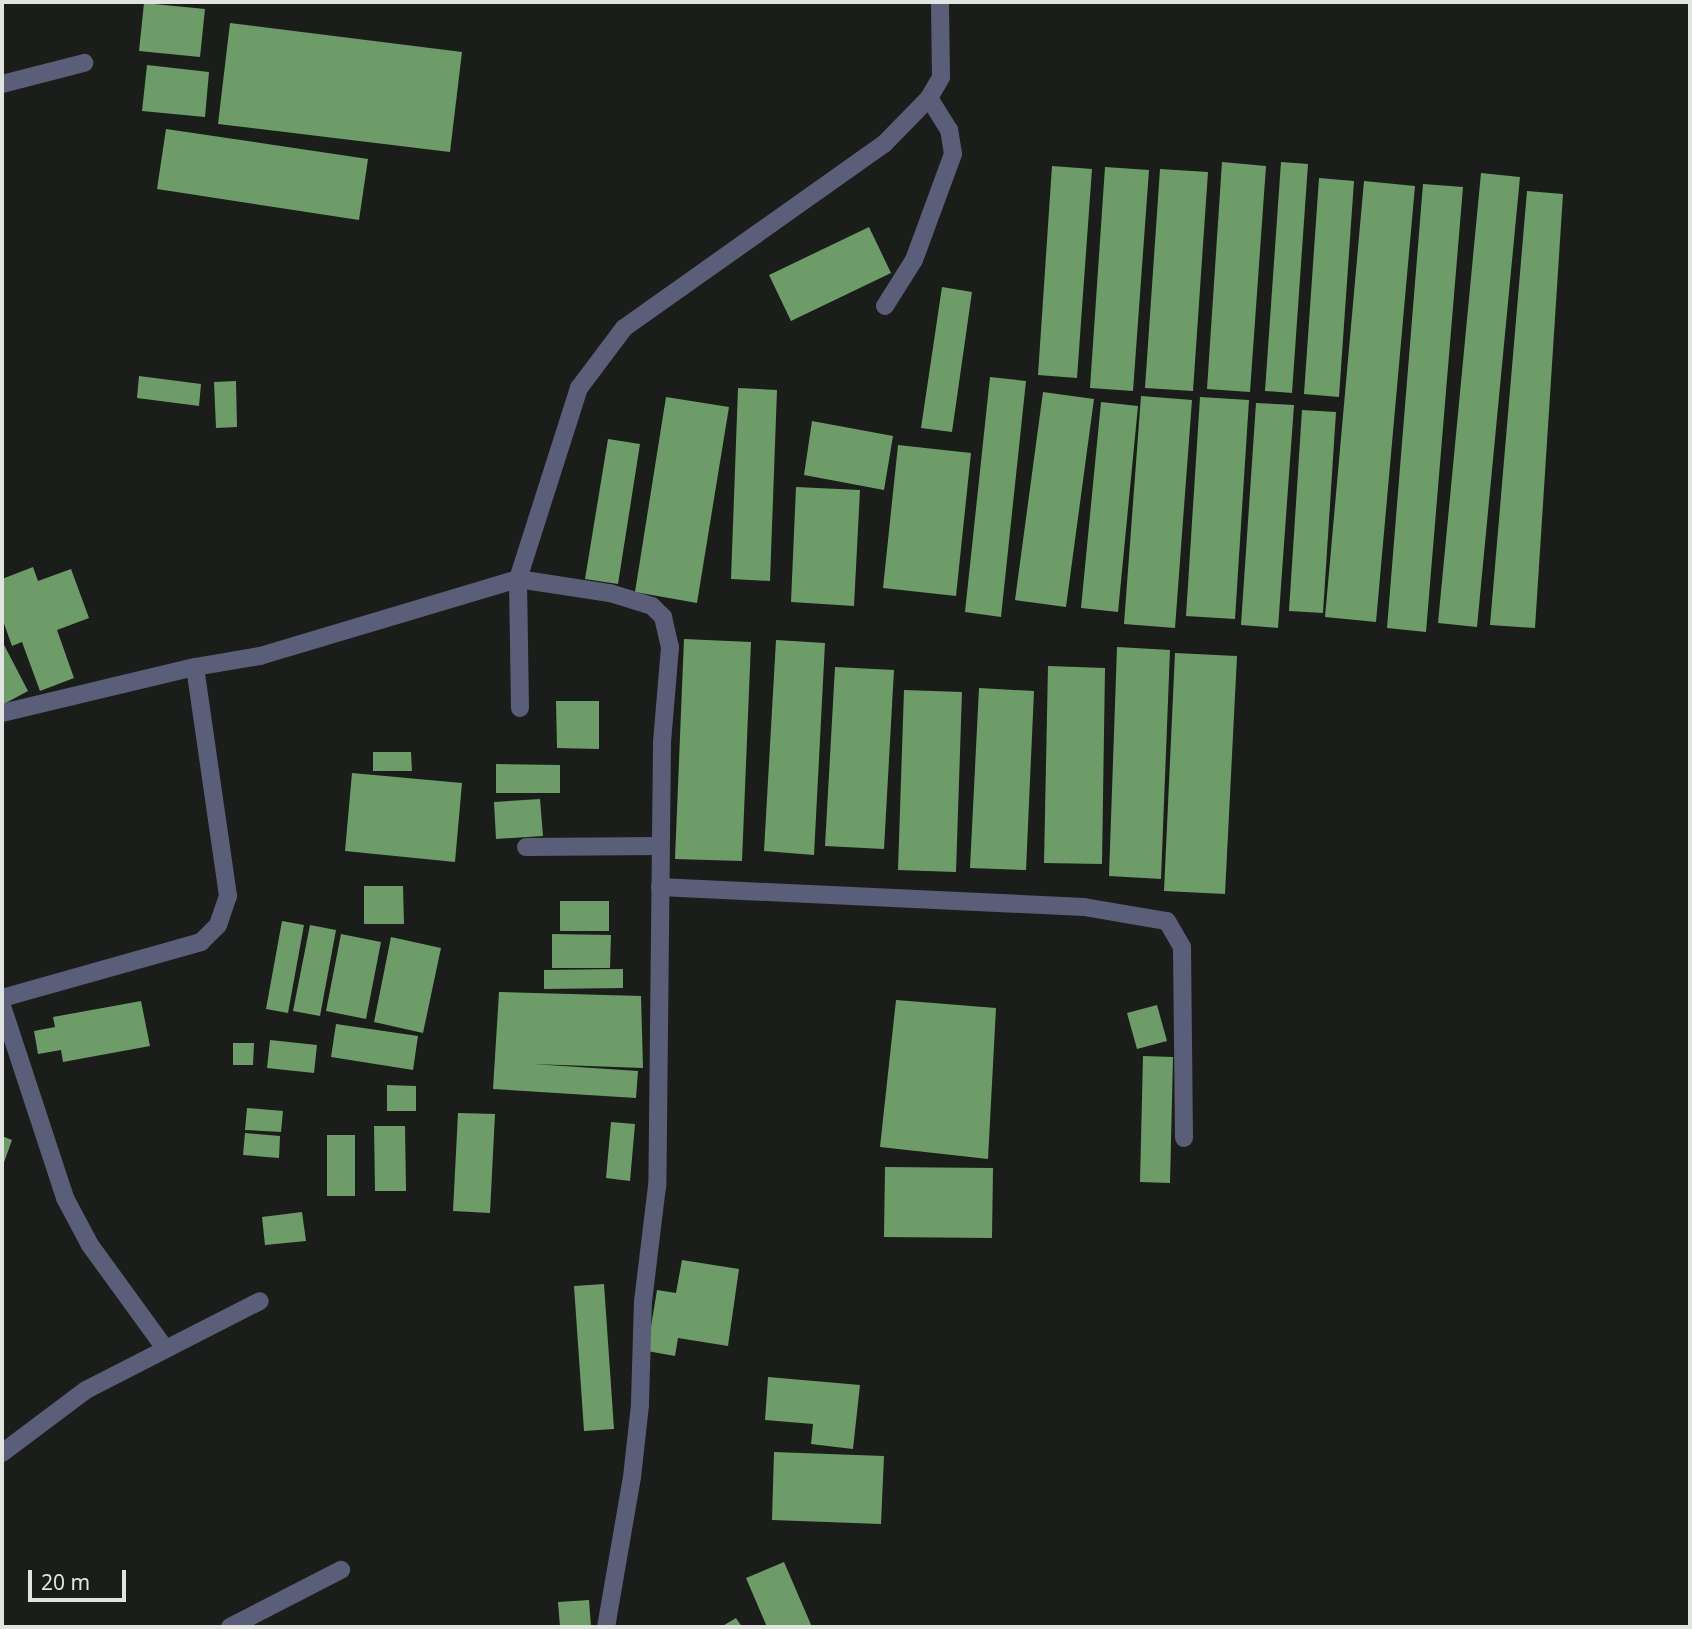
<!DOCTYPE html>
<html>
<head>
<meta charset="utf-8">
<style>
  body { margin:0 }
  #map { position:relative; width:1692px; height:1629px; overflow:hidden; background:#1a1d19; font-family:"Noto Sans",sans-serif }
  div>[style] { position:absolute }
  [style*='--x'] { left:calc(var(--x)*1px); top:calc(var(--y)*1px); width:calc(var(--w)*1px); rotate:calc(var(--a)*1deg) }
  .building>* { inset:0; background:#6d9c68 }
  .service>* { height:18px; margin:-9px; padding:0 9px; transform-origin:9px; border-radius:9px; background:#5b5e78 }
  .minor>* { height:18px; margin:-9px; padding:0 9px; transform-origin:9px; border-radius:9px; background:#5b5e78 }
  span { translate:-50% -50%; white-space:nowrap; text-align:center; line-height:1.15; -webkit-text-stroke:7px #1a1d19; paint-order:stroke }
  .frame { position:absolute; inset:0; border:4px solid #e2e4e2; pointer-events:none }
  .scale { position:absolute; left:28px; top:1570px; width:98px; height:32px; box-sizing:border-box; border:4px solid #e2e4e2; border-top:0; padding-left:9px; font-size:21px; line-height:24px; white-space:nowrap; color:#e2e4e2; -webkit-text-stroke:5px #1a1d19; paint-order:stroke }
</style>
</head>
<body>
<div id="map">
  <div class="building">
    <i style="clip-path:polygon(144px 3px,205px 9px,200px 57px,139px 51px)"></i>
    <i style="clip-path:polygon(230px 23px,462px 52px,450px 152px,218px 124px)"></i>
    <i style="clip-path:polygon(147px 65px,209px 72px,205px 117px,142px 111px)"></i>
    <i style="clip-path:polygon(166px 129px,368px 159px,359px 220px,157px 189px)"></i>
    <i style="clip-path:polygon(1222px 162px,1266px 166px,1250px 392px,1207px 389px)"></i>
    <i style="clip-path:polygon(1281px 162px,1308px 164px,1292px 393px,1265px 391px)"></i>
    <i style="clip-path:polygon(1052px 166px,1092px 169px,1077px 378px,1038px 375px)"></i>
    <i style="clip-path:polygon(1105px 167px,1149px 170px,1133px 391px,1090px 388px)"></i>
    <i style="clip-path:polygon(1160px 169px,1208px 172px,1193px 391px,1145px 388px)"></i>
    <i style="clip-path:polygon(1481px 173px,1520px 177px,1477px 627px,1438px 623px)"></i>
    <i style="clip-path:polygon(1319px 178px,1354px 181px,1339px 397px,1304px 394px)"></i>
    <i style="clip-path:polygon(1364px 181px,1415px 186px,1376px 622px,1325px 617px)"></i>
    <i style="clip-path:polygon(1423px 184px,1463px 187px,1426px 632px,1387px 628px)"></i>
    <i style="clip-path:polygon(1527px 191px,1563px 194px,1535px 628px,1490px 625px)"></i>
    <i style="clip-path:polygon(869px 227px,891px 273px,791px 321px,769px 275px)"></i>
    <i style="clip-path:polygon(942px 287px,972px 292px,952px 432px,921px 428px)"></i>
    <i style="clip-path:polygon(139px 376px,201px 384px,199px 406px,137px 398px)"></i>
    <i style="clip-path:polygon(990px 377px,1026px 381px,1001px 617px,965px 612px)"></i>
    <i style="clip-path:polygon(236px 381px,237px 427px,216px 428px,214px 382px)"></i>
    <i style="clip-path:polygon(738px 388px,777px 390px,770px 581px,731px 579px)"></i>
    <i style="clip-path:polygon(1043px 392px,1094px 399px,1066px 607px,1015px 600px)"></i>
    <i style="clip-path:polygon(1141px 396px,1192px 400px,1175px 628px,1124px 624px)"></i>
    <i style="clip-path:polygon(666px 397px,729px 407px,697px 603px,635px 592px)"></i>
    <i style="clip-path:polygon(1200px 397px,1249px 400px,1235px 619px,1186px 616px)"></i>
    <i style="clip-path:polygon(1101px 402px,1138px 406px,1118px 612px,1081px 608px)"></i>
    <i style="clip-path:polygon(1256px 403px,1294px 405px,1278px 628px,1241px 625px)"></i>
    <i style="clip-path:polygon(1302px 410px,1336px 412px,1323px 613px,1289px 611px)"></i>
    <i style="clip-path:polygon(812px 421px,893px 436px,884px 490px,804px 475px)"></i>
    <i style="clip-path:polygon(608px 439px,640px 444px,618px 584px,585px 579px)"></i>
    <i style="clip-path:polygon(898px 445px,971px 453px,956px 596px,883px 588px)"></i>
    <i style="clip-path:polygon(796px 487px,860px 490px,854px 606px,791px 602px)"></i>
    <i style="clip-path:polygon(33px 567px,38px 581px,71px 569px,89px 618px,57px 630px,74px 678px,40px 691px,22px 642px,12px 646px,2px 618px,2px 579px)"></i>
    <i style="clip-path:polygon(684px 639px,751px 642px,742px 861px,675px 859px)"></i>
    <i style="clip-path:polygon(776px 640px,825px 643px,814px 855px,764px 851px)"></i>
    <i style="clip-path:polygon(2px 641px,28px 691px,2px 705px)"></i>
    <i style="clip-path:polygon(1117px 647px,1170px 650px,1161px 879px,1109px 876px)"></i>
    <i style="clip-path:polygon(1175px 653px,1237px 656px,1225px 894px,1164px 891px)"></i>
    <i style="clip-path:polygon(1048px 666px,1105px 668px,1102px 864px,1044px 863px)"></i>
    <i style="clip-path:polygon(835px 667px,894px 670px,884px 849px,825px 846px)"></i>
    <i style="clip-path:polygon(979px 688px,1034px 691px,1026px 870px,970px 868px)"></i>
    <i style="clip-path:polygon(904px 690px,962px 692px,956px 872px,898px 870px)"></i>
    <i style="clip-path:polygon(556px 701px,599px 701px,599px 749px,557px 748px)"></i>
    <i style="clip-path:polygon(373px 752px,411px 752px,412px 771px,373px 771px)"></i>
    <i style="clip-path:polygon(496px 764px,560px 765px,560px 793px,496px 793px)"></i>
    <i style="clip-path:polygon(352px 773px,462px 783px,455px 862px,345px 851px)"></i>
    <i style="clip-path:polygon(540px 799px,543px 836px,496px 839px,494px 802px)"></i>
    <i style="clip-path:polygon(364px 886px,403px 886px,404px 924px,364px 924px)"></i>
    <i style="clip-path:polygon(560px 901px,609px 901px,609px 931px,560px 931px)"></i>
    <i style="clip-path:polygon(282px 921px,304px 925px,288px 1013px,266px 1009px)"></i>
    <i style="clip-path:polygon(310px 925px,336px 930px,320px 1016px,293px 1011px)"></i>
    <i style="clip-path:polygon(341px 934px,381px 942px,366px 1019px,326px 1011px)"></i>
    <i style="clip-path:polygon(552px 934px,611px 935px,610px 968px,552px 968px)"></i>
    <i style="clip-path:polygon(391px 937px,441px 948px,423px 1033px,374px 1022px)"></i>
    <i style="clip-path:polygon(623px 969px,623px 988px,544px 989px,544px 970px)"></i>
    <i style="clip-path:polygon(499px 992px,641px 996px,643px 1068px,533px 1064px,638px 1071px,636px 1098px,493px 1089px)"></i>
    <i style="clip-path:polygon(896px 1000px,996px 1008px,988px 1159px,880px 1147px)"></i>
    <i style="clip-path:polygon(141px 1001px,150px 1046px,63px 1062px,61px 1050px,38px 1054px,34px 1031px,55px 1027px,53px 1017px)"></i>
    <i style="clip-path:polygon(1157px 1005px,1167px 1041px,1137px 1049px,1127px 1013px)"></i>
    <i style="clip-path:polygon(336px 1024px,418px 1036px,413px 1070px,331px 1057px)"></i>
    <i style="clip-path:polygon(270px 1040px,317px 1045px,314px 1073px,267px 1068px)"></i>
    <i style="clip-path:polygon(233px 1043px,254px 1043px,253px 1065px,233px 1065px)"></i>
    <i style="clip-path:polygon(1143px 1056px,1173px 1057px,1170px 1183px,1140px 1182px)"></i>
    <i style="clip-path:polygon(387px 1085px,416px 1086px,416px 1111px,387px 1111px)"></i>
    <i style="clip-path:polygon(247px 1108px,283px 1111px,281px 1132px,245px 1130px)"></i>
    <i style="clip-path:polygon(458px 1113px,495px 1114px,490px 1213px,453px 1211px)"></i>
    <i style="clip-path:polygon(611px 1122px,635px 1124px,630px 1181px,606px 1178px)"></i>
    <i style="clip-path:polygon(374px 1126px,405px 1126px,406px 1191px,375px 1191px)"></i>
    <i style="clip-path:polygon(245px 1133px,280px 1136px,279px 1158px,243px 1155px)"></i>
    <i style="clip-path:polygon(327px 1135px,355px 1135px,355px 1196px,327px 1196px)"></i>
    <i style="clip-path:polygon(2px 1136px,12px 1140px,2px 1168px)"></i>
    <i style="clip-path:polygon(885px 1167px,993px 1168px,992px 1238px,884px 1237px)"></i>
    <i style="clip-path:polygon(302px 1212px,306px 1241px,265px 1245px,262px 1217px)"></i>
    <i style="clip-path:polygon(682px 1260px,739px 1269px,728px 1346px,678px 1338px,675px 1356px,647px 1351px,657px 1290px,676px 1293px)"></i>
    <i style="clip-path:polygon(604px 1284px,614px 1429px,584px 1431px,574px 1286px)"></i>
    <i style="clip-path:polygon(768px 1377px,860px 1385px,853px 1449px,811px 1444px,813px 1424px,765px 1420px)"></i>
    <i style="clip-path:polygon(774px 1452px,884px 1456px,881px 1524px,772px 1520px)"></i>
    <i style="clip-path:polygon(784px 1562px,812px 1627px,767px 1627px,746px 1578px)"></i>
    <i style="clip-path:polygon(589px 1600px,591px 1627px,560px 1627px,558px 1602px)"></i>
    <i style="clip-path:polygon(736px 1618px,742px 1627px,721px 1627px)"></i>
  </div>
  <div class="service">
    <i style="--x:2;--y:84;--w:85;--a:-14.4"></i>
    <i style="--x:885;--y:306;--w:54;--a:-57.8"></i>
    <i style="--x:914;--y:260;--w:113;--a:-69.8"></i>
    <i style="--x:953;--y:154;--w:24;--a:-99"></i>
    <i style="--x:949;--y:130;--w:38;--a:-122"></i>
    <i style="--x:660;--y:887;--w:424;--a:2.7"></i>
    <i style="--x:1084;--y:907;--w:84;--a:9.6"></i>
    <i style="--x:1167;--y:921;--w:30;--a:60"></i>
    <i style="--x:1182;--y:947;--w:191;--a:89.4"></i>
    <i style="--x:2;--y:1006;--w:202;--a:71.8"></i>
    <i style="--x:65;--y:1198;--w:53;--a:62"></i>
    <i style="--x:90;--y:1245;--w:126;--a:54"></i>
    <i style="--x:2;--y:1453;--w:105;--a:-36.9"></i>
    <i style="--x:86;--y:1390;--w:195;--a:-27.1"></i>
    <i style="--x:230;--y:1627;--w:125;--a:-27.2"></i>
  </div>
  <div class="minor">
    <i style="--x:520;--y:708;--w:129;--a:-90.9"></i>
    <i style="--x:518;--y:579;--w:93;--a:8.7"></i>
    <i style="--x:610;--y:593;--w:44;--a:17.2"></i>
    <i style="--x:652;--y:606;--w:16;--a:45"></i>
    <i style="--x:663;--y:617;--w:31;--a:77"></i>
    <i style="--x:670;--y:647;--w:96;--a:94.8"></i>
    <i style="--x:662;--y:743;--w:443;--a:90.6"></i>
    <i style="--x:657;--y:1186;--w:116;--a:96.9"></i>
    <i style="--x:643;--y:1301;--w:104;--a:91.7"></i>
    <i style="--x:640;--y:1405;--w:72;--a:96.3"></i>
    <i style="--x:632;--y:1477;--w:152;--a:99.8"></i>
    <i style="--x:2;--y:713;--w:198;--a:-13.4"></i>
    <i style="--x:195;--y:667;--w:66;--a:-9.6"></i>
    <i style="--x:260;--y:656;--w:269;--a:-16.6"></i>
    <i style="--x:518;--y:579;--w:201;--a:-72.3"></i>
    <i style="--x:579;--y:388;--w:75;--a:-53.1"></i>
    <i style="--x:624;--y:328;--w:319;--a:-35.3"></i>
    <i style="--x:884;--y:144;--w:64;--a:-45.6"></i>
    <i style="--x:929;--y:98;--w:24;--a:-60"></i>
    <i style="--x:941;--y:77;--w:75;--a:-90.8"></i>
    <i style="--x:526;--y:847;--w:134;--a:-0.4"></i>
    <i style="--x:2;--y:998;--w:207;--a:-15.7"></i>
    <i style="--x:201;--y:942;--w:24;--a:-45"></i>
    <i style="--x:218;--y:925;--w:31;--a:-71"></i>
    <i style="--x:228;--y:896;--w:231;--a:-98.2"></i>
  </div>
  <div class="frame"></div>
  <div class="scale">20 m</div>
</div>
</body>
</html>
